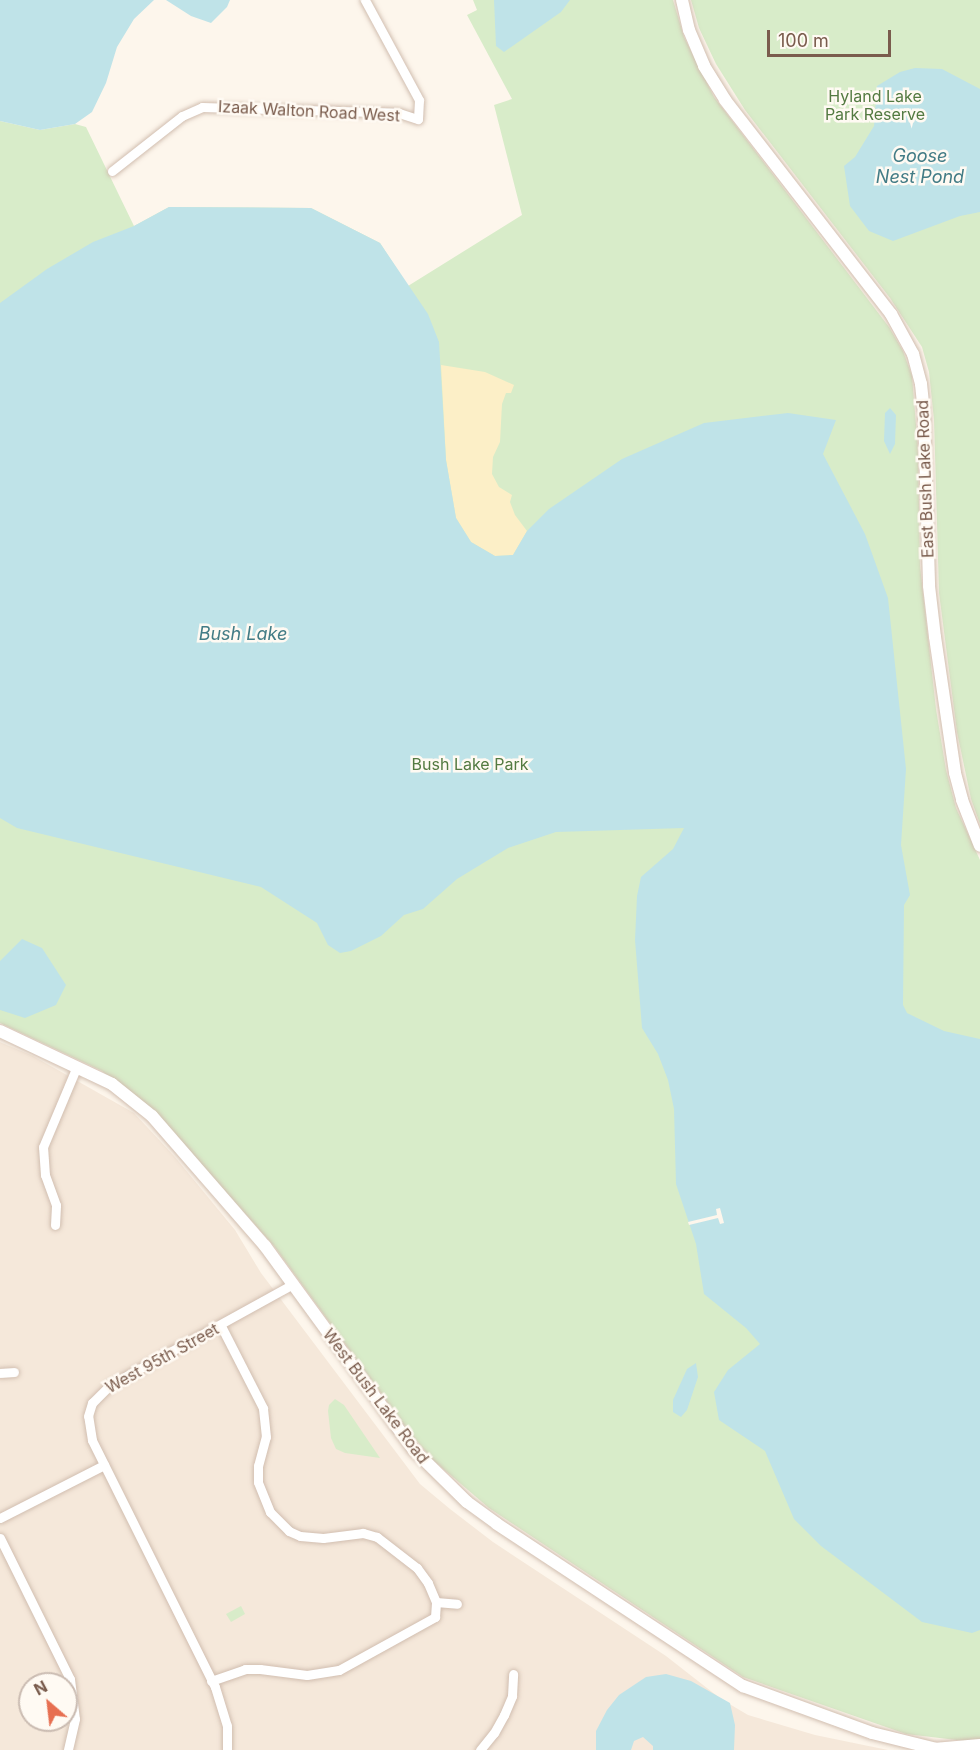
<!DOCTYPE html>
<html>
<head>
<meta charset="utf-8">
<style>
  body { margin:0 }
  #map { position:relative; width:980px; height:1750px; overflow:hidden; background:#fdf6ec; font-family:Inter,sans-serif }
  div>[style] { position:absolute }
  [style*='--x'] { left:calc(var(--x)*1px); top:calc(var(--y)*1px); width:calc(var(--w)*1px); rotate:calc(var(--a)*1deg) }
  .residential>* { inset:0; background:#f5e8da }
  .green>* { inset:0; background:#d8ecc9 }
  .sand>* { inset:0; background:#fcefc7 }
  .water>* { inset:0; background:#bfe3e8 }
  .pier>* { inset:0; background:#fdf6ec }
  .roads { filter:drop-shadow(0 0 2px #d1beb0) drop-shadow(0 0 2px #d1beb0) }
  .minor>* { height:9px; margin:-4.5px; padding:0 4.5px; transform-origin:4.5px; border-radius:4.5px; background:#fff }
  .tertiary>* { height:12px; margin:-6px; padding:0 6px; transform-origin:6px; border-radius:6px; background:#fff }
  span { translate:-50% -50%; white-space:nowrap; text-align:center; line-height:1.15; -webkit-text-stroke:5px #fffaf3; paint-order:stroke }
  .park-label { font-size:16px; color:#537a41 }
  .street-label { font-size:16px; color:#7a5c4d }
  .water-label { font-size:18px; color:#437c86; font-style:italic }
  .north { position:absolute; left:18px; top:1672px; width:60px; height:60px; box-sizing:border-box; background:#fffaf3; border:2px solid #cabbb1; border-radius:50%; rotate:332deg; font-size:16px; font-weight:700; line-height:24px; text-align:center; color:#7a5c4d }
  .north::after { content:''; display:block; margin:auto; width:21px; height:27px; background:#e76f51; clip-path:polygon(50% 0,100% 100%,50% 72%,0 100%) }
  .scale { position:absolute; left:767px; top:30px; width:124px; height:27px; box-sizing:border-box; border:3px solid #7a5c4d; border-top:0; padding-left:8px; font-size:18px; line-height:21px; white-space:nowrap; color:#7a5c4d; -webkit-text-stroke:4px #fffaf3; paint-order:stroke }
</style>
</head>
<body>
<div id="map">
  <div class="residential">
    <i style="clip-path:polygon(evenodd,0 1042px,33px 1056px,134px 1113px,175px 1157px,235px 1230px,261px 1273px,420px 1484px,450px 1509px,493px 1542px,666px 1656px,721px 1699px,748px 1715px,815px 1735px,888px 1750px,0 1750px,0 1042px,30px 1684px,66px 1684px,66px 1720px,30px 1720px,30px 1684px)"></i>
  </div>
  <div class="green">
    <i style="clip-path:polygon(473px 0,673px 0,684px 37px,714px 97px,889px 327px,903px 351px,912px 376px,918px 449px,920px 566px,936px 709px,946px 770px,956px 808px,980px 860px,980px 1739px,965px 1741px,906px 1734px,743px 1677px,489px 1508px,433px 1460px,410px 1433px,274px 1246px,156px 1114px,102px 1071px,0 1023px,0 121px,40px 130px,75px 124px,86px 127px,134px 226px,169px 207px,311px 208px,380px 243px,408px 286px,522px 215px,494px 105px,512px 99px,467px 15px,477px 10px)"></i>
    <i style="clip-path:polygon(691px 0,980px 0,980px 824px,971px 799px,957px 732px,939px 593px,934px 420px,929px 372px,922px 347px,890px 298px,745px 110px,716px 64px,699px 28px)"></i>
    <i style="clip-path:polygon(335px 1399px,344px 1405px,380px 1458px,345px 1453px,336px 1449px,331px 1438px,328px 1411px,329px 1405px)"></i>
    <i style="clip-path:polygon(241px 1606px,245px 1614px,231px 1622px,226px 1614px)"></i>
  </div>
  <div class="sand">
    <i style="clip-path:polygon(441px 365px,485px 372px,514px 385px,511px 393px,506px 393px,502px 404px,500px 442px,493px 457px,492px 474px,499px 487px,512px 495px,510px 502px,515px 515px,527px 531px,513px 555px,495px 556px,471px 542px,456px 518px,446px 460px)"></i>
  </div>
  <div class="water">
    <i style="clip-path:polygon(0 0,154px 0,134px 19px,117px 47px,106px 83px,92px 112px,75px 124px,40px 130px,0 121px)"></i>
    <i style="clip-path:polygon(166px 0,230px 0,227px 7px,211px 23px,191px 16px)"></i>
    <i style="clip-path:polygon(494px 0,570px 0,561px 12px,504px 52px,496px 46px)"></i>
    <i style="clip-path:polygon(915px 68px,942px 69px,980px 89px,980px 212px,960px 216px,893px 241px,869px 231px,850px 206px,844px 166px,855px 157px,874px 126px,877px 86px,900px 72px)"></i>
    <i style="clip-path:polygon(169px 207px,311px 208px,380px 243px,428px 314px,439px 342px,446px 460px,456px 518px,471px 542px,495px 556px,513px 555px,527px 531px,549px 509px,622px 459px,704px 423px,788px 413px,836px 420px,823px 454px,865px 534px,888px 598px,906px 769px,901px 845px,910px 895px,904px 905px,903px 1005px,907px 1013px,944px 1031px,980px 1039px,980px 1630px,972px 1633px,922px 1622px,821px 1546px,794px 1519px,765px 1451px,719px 1420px,714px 1392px,728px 1370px,760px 1344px,746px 1328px,704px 1294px,696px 1244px,676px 1184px,674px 1109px,668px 1080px,658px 1054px,642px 1028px,635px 940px,637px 896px,641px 877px,673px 849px,684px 828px,556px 832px,508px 848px,457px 879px,423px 909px,404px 915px,381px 936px,351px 951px,340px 953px,328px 945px,317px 923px,261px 887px,17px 828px,0 818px,0 303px,47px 269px,93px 242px,134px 226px)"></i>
    <i style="clip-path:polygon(890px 408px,896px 415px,895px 444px,890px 454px,884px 441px,885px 413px)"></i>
    <i style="clip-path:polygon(22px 939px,42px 948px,66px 985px,56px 1005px,25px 1018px,0 1010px,0 961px)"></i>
    <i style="clip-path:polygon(696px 1363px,698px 1377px,687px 1410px,681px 1417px,673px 1412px,673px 1400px,687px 1369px)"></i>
    <i style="clip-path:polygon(666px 1674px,691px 1681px,730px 1703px,735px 1725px,734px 1750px,653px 1750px,653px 1746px,643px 1737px,634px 1741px,631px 1750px,596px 1750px,596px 1731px,607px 1710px,619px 1695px,646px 1677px)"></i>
  </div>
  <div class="pier">
    <i style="clip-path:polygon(720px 1208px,724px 1223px,720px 1224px,718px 1218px,689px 1225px,688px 1222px,717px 1215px,716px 1209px)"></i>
  </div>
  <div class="roads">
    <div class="minor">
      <i style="--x:112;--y:171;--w:89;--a:-38.2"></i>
      <i style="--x:182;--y:116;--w:22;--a:-24"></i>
      <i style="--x:202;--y:107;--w:197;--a:1.7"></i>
      <i style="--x:399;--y:113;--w:20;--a:18"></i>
      <i style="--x:418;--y:119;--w:19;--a:-87"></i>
      <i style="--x:419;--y:100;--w:114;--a:-118.4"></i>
      <i style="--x:55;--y:1225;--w:20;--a:-87"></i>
      <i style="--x:56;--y:1205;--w:32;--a:-110"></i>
      <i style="--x:45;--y:1175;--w:28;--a:-94"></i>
      <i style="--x:43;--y:1147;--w:88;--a:-67.2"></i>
      <i style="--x:0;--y:1373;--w:14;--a:-4"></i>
      <i style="--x:0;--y:1518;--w:117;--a:-27"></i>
      <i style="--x:0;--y:1538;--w:157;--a:63.6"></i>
      <i style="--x:70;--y:1679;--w:40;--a:82.9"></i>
      <i style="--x:75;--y:1719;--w:32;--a:103"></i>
      <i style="--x:436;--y:1602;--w:21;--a:5"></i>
      <i style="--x:211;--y:1681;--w:36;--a:-19"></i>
      <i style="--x:245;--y:1669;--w:15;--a:0"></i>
      <i style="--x:260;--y:1669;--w:47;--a:7.3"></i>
      <i style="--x:307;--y:1675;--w:32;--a:-9"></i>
      <i style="--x:339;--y:1670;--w:110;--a:-28.9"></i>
      <i style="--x:435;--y:1617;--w:15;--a:-86"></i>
      <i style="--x:436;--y:1602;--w:21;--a:-113"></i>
      <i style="--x:428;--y:1583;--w:19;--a:-126"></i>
      <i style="--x:417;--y:1568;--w:51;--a:-142.2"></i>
      <i style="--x:377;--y:1537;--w:15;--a:-164"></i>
      <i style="--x:363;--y:1533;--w:40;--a:172.9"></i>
      <i style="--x:323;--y:1538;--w:23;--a:-175"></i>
      <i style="--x:300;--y:1536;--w:12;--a:-156"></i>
      <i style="--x:289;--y:1531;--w:27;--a:-135"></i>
      <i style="--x:270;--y:1512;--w:32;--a:-112"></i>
      <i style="--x:258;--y:1482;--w:16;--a:-90"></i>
      <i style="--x:258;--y:1466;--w:30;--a:-75"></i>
      <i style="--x:266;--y:1437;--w:29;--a:-96"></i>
      <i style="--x:263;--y:1408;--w:92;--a:-117.1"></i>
      <i style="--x:227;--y:1750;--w:24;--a:-90"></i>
      <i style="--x:227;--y:1726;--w:41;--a:-107.1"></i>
      <i style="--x:215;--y:1687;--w:276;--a:-116.5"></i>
      <i style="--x:92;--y:1440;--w:24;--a:-99"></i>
      <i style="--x:88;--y:1416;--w:14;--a:-73"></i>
      <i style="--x:92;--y:1403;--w:25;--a:-45"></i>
      <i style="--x:110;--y:1385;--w:209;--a:-28.9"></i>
      <i style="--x:480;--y:1750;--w:22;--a:-51"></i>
      <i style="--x:494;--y:1733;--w:21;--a:-61"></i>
      <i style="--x:504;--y:1715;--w:21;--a:-67"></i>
      <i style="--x:512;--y:1696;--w:22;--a:-87"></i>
    </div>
    <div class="tertiary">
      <i style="--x:682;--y:0;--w:31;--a:77"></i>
      <i style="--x:689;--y:30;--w:39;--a:67"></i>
      <i style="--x:704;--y:66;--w:40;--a:58"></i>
      <i style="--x:725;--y:100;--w:271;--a:52.2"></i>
      <i style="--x:891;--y:314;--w:46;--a:61.2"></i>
      <i style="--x:913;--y:354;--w:31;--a:75"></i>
      <i style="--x:921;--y:384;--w:30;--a:84"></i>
      <i style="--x:924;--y:414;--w:172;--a:88.3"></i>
      <i style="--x:929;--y:586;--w:51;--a:83.3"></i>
      <i style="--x:935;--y:637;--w:137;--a:81.6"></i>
      <i style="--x:955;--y:773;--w:28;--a:75"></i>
      <i style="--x:962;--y:800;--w:49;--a:68.6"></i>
      <i style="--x:0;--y:1031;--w:124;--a:25.3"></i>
      <i style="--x:112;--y:1084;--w:51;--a:38.7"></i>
      <i style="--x:152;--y:1116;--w:172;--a:49"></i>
      <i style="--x:265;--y:1246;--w:253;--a:53.9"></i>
      <i style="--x:414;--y:1450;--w:74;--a:44.5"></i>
      <i style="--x:467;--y:1502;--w:37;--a:36"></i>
      <i style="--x:497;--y:1524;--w:295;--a:33.4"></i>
      <i style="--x:743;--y:1686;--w:137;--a:20"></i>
      <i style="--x:872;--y:1733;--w:70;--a:14"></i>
      <i style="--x:934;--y:1749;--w:46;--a:-5"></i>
    </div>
  </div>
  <div class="park-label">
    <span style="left:875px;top:105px">Hyland Lake<br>Park Reserve</span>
    <span style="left:470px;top:764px">Bush Lake Park</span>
  </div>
  <div class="street-label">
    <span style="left:309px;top:111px;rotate:3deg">Izaak Walton Road West</span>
    <span style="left:925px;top:479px;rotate:-92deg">East Bush Lake Road</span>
    <span style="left:162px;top:1358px;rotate:-29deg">West 95th Street</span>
    <span style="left:376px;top:1396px;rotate:53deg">West Bush Lake Road</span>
  </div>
  <div class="water-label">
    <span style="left:920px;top:167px">Goose<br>Nest Pond</span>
    <span style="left:243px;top:634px">Bush Lake</span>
  </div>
  <div class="north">N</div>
  <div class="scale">100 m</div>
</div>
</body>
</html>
